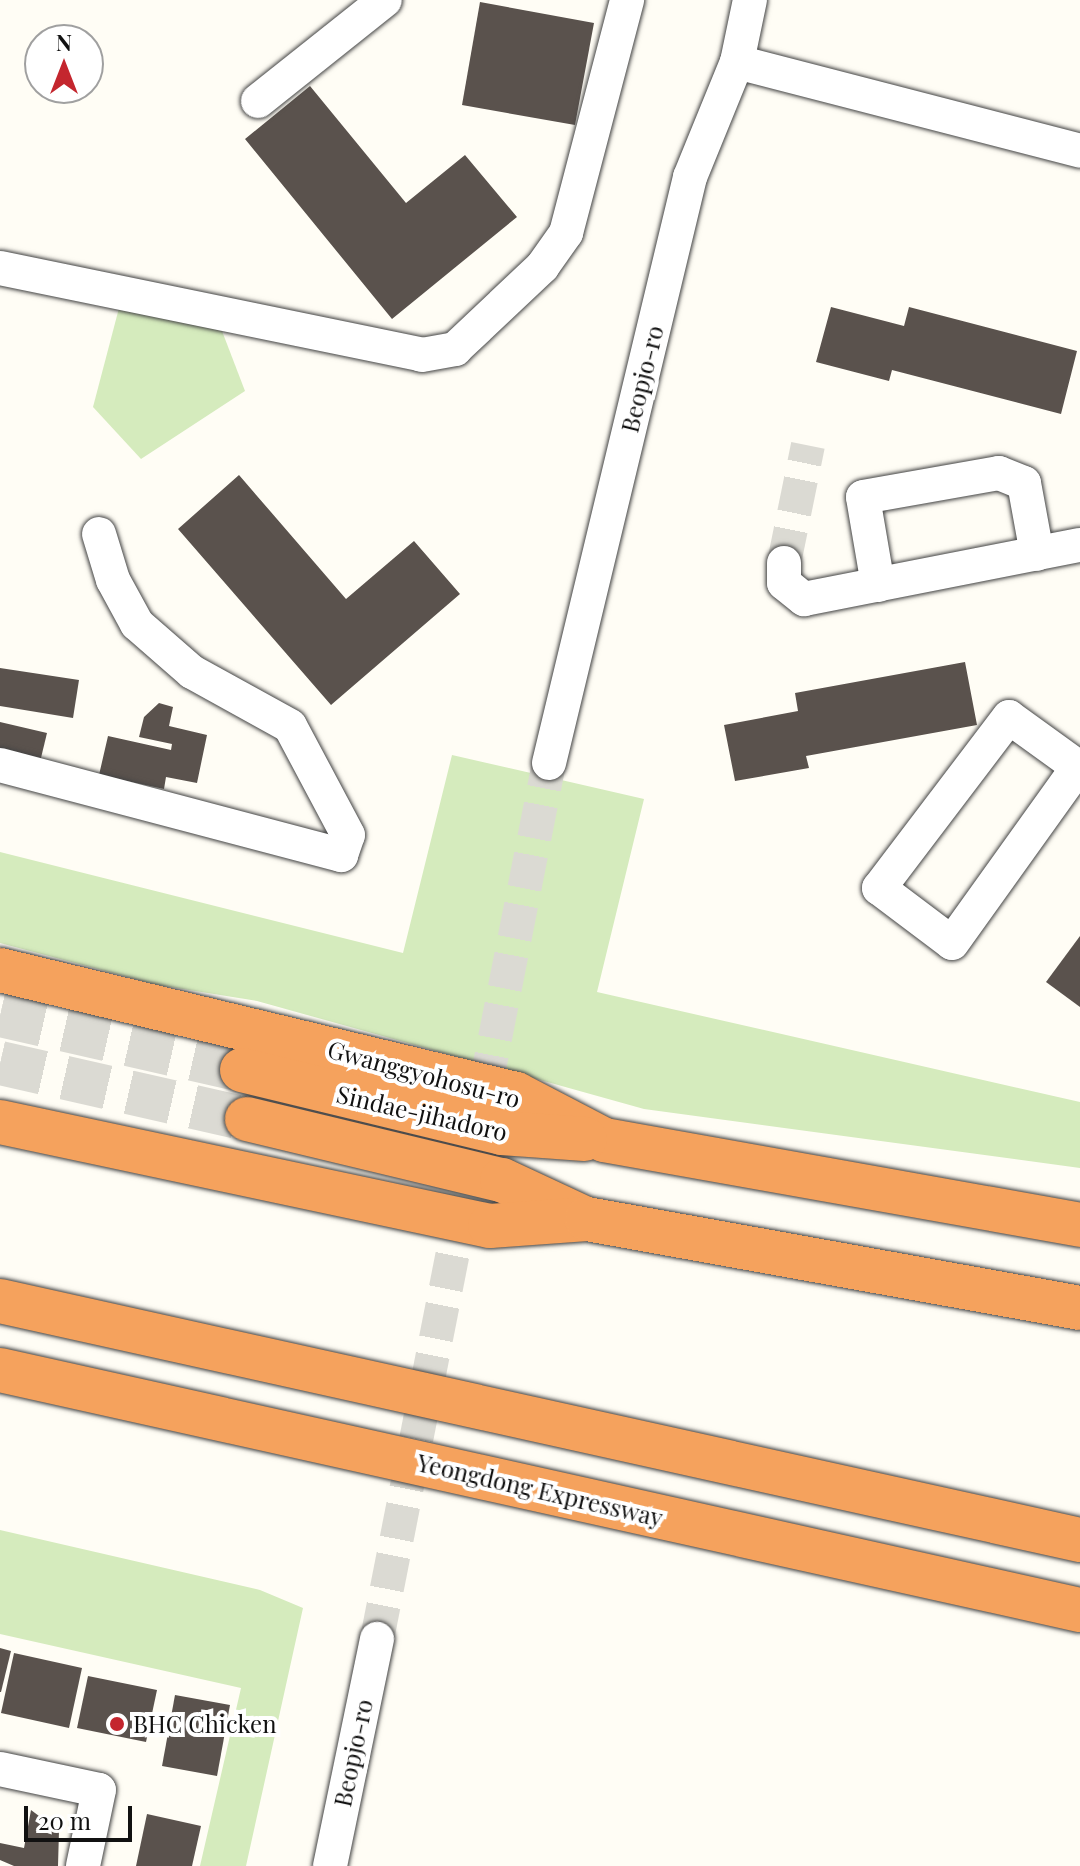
<!DOCTYPE html>
<html>
<head>
<meta charset="utf-8">
<style>
  body { margin:0 }
  #map { position:relative; width:1080px; height:1866px; overflow:hidden; background:#fffdf5; font-family:"Playfair Display",serif }
  div>[style] { position:absolute }
  [style*='--x'] { left:calc(var(--x)*1px); top:calc(var(--y)*1px); width:calc(var(--w)*1px); rotate:calc(var(--a)*1deg) }
  .green>* { inset:0; background:#d5ebbd }
  .building>* { inset:0; background:#5a524d }
  .minor-tunnel>* { height:34px; margin-top:-17px; transform-origin:0; background:repeating-linear-gradient(90deg,#dbdad3 0 34px,transparent 0 51px) }
  .highway-tunnel>* { height:44px; margin-top:-22px; transform-origin:0; background:repeating-linear-gradient(90deg,#dbdad3 0 44px,transparent 0 66px) }
  .roads { filter:drop-shadow(0 0 2px #444) drop-shadow(0 0 2px #444) }
  .minor>* { height:34px; margin:-17px; padding:0 17px; transform-origin:17px; border-radius:17px; background:#fff }
  .highway>* { height:44px; margin:-22px; padding:0 22px; transform-origin:22px; border-radius:22px; background:#f5a25d }
  .dots>* { width:22px; height:22px; translate:-50% -50%; box-sizing:border-box; border:4px solid #fff; border-radius:50% }
  span { translate:-50% -50%; white-space:nowrap; text-align:center; line-height:1.15; -webkit-text-stroke:8px #fff; paint-order:stroke }
  .street-label { font-size:24px; color:#111 }
  .poi-label { font-size:24px; color:#111 }
  .left { translate:0 -50%; text-align:left }
  .north { position:absolute; left:24px; top:24px; width:80px; height:80px; box-sizing:border-box; background:#fff; border:2px solid #a0a0a0; border-radius:50%; rotate:0deg; font-size:22px; font-weight:700; line-height:32px; text-align:center; color:#111 }
  .north::after { content:''; display:block; margin:auto; width:28px; height:36px; background:#c4262e; clip-path:polygon(50% 0,100% 100%,50% 72%,0 100%) }
  .scale { position:absolute; left:24px; top:1806px; width:108px; height:36px; box-sizing:border-box; border:4px solid #111; border-top:0; padding-left:10px; font-size:24px; line-height:28px; white-space:nowrap; color:#111; -webkit-text-stroke:6px #fff; paint-order:stroke }
</style>
</head>
<body>
<div id="map">
  <div class="green">
    <i style="clip-path:polygon(119px 308px,222px 331px,245px 391px,141px 459px,93px 407px)"></i>
    <i style="clip-path:polygon(452px 755px,644px 799px,597px 992px,1080px 1102px,1080px 1168px,644px 1109px,257px 1001px,158px 985px,0 943px,0 852px,403px 953px)"></i>
    <i style="clip-path:polygon(0 1530px,260px 1590px,303px 1608px,246px 1866px,200px 1866px,241px 1688px,0 1634px)"></i>
  </div>
  <div class="building">
    <i style="clip-path:polygon(480px 2px,594px 23px,575px 125px,462px 105px)"></i>
    <i style="clip-path:polygon(310px 86px,406px 203px,465px 155px,517px 217px,392px 319px,245px 139px)"></i>
    <i style="clip-path:polygon(831px 307px,904px 326px,909px 307px,1077px 351px,1061px 414px,892px 370px,889px 381px,816px 362px)"></i>
    <i style="clip-path:polygon(239px 475px,346px 599px,414px 541px,460px 594px,331px 705px,178px 529px)"></i>
    <i style="clip-path:polygon(965px 662px,977px 725px,806px 756px,809px 768px,735px 781px,724px 725px,798px 711px,795px 693px)"></i>
    <i style="clip-path:polygon(0 668px,79px 680px,73px 718px,0 706px)"></i>
    <i style="clip-path:polygon(159px 703px,173px 707px,169px 726px,207px 735px,197px 783px,166px 777px,164px 789px,99px 775px,108px 736px,171px 750px,172px 744px,139px 737px,144px 717px)"></i>
    <i style="clip-path:polygon(0 722px,47px 733px,40px 762px,0 753px)"></i>
    <i style="clip-path:polygon(1080px 936px,1080px 1007px,1046px 982px)"></i>
    <i style="clip-path:polygon(0 1648px,11px 1651px,1px 1692px,0 1692px)"></i>
    <i style="clip-path:polygon(14px 1653px,82px 1668px,69px 1728px,1px 1713px)"></i>
    <i style="clip-path:polygon(88px 1676px,157px 1690px,146px 1742px,77px 1728px)"></i>
    <i style="clip-path:polygon(175px 1695px,230px 1705px,217px 1776px,162px 1766px)"></i>
    <i style="clip-path:polygon(31px 1810px,59px 1831px,58px 1866px,14px 1866px,0 1860px,0 1843px,24px 1848px)"></i>
    <i style="clip-path:polygon(147px 1814px,201px 1826px,192px 1866px,136px 1866px)"></i>
  </div>
  <div class="minor-tunnel">
    <i style="--x:784;--y:563;--w:120;--a:-78.5"></i>
    <i style="--x:377;--y:1639;--w:893;--a:-78.89"></i>
  </div>
  <div class="highway-tunnel">
    <i style="--x:0;--y:1015;--w:248;--a:12.8"></i>
    <i style="--x:0;--y:1063;--w:253;--a:12.8"></i>
  </div>
  <div class="roads">
    <div class="minor">
      <i style="--x:737;--y:62;--w:354;--a:14.5"></i>
      <i style="--x:258;--y:101;--w:162;--a:-38.5"></i>
      <i style="--x:0;--y:268;--w:431;--a:11.6"></i>
      <i style="--x:422;--y:355;--w:34;--a:-10"></i>
      <i style="--x:455;--y:349;--w:120;--a:-43.3"></i>
      <i style="--x:542;--y:267;--w:42;--a:-54.8"></i>
      <i style="--x:566;--y:233;--w:241;--a:-75.3"></i>
      <i style="--x:784;--y:563;--w:20;--a:90"></i>
      <i style="--x:784;--y:583;--w:26;--a:39"></i>
      <i style="--x:804;--y:599;--w:281;--a:-11.1"></i>
      <i style="--x:878;--y:585;--w:89;--a:-99.7"></i>
      <i style="--x:863;--y:497;--w:138;--a:-10"></i>
      <i style="--x:999;--y:473;--w:27;--a:22"></i>
      <i style="--x:1024;--y:483;--w:72;--a:79.6"></i>
      <i style="--x:549;--y:763;--w:603;--a:-76.47"></i>
      <i style="--x:690;--y:177;--w:124;--a:-67.8"></i>
      <i style="--x:737;--y:62;--w:63;--a:-78.2"></i>
      <i style="--x:0;--y:765;--w:353;--a:14.8"></i>
      <i style="--x:341;--y:855;--w:21;--a:-71"></i>
      <i style="--x:348;--y:835;--w:123;--a:-118"></i>
      <i style="--x:290;--y:726;--w:112;--a:-151.1"></i>
      <i style="--x:192;--y:672;--w:73;--a:-138.9"></i>
      <i style="--x:137;--y:624;--w:50;--a:-118.6"></i>
      <i style="--x:113;--y:580;--w:48;--a:-106.9"></i>
      <i style="--x:1078;--y:767;--w:85;--a:-144.1"></i>
      <i style="--x:1009;--y:717;--w:215;--a:127.2"></i>
      <i style="--x:879;--y:888;--w:91;--a:37"></i>
      <i style="--x:952;--y:943;--w:216;--a:-54.4"></i>
      <i style="--x:1078;--y:767;--w:3;--a:-45"></i>
      <i style="--x:0;--y:1769;--w:101;--a:12"></i>
      <i style="--x:99;--y:1790;--w:78;--a:101.9"></i>
      <i style="--x:330;--y:1866;--w:232;--a:-78.3"></i>
    </div>
    <div class="highway">
      <i style="--x:0;--y:970;--w:531;--a:13.51"></i>
      <i style="--x:516;--y:1094;--w:99;--a:27.6"></i>
      <i style="--x:604;--y:1140;--w:484;--a:10.1"></i>
      <i style="--x:242;--y:1070;--w:268;--a:13.6"></i>
      <i style="--x:502;--y:1133;--w:83;--a:4.1"></i>
      <i style="--x:247;--y:1119;--w:262;--a:13.5"></i>
      <i style="--x:502;--y:1180;--w:90;--a:24.9"></i>
      <i style="--x:0;--y:1122;--w:501;--a:11.98"></i>
      <i style="--x:490;--y:1226;--w:97;--a:-4.1"></i>
      <i style="--x:587;--y:1219;--w:501;--a:10.23"></i>
      <i style="--x:0;--y:1301;--w:1106;--a:12.48"></i>
      <i style="--x:0;--y:1370;--w:1106;--a:12.53"></i>
    </div>
  </div>
  <div class="dots">
    <i style="left:117px;top:1724px;background:#c4262e"></i>
  </div>
  <div class="street-label">
    <span style="left:642px;top:379px;rotate:-76deg">Beopjo-ro</span>
    <span style="left:424px;top:1074px;rotate:15deg">Gwanggyohosu-ro</span>
    <span style="left:422px;top:1113px;rotate:13deg">Sindae-jihadoro</span>
    <span style="left:540px;top:1490px;rotate:13deg">Yeongdong Expressway</span>
    <span style="left:353px;top:1753px;rotate:-78deg">Beopjo-ro</span>
  </div>
  <div class="poi-label">
    <span class="left" style="left:133px;top:1724px">BHC Chicken</span>
  </div>
  <div class="north">N</div>
  <div class="scale">20 m</div>
</div>
</body>
</html>
